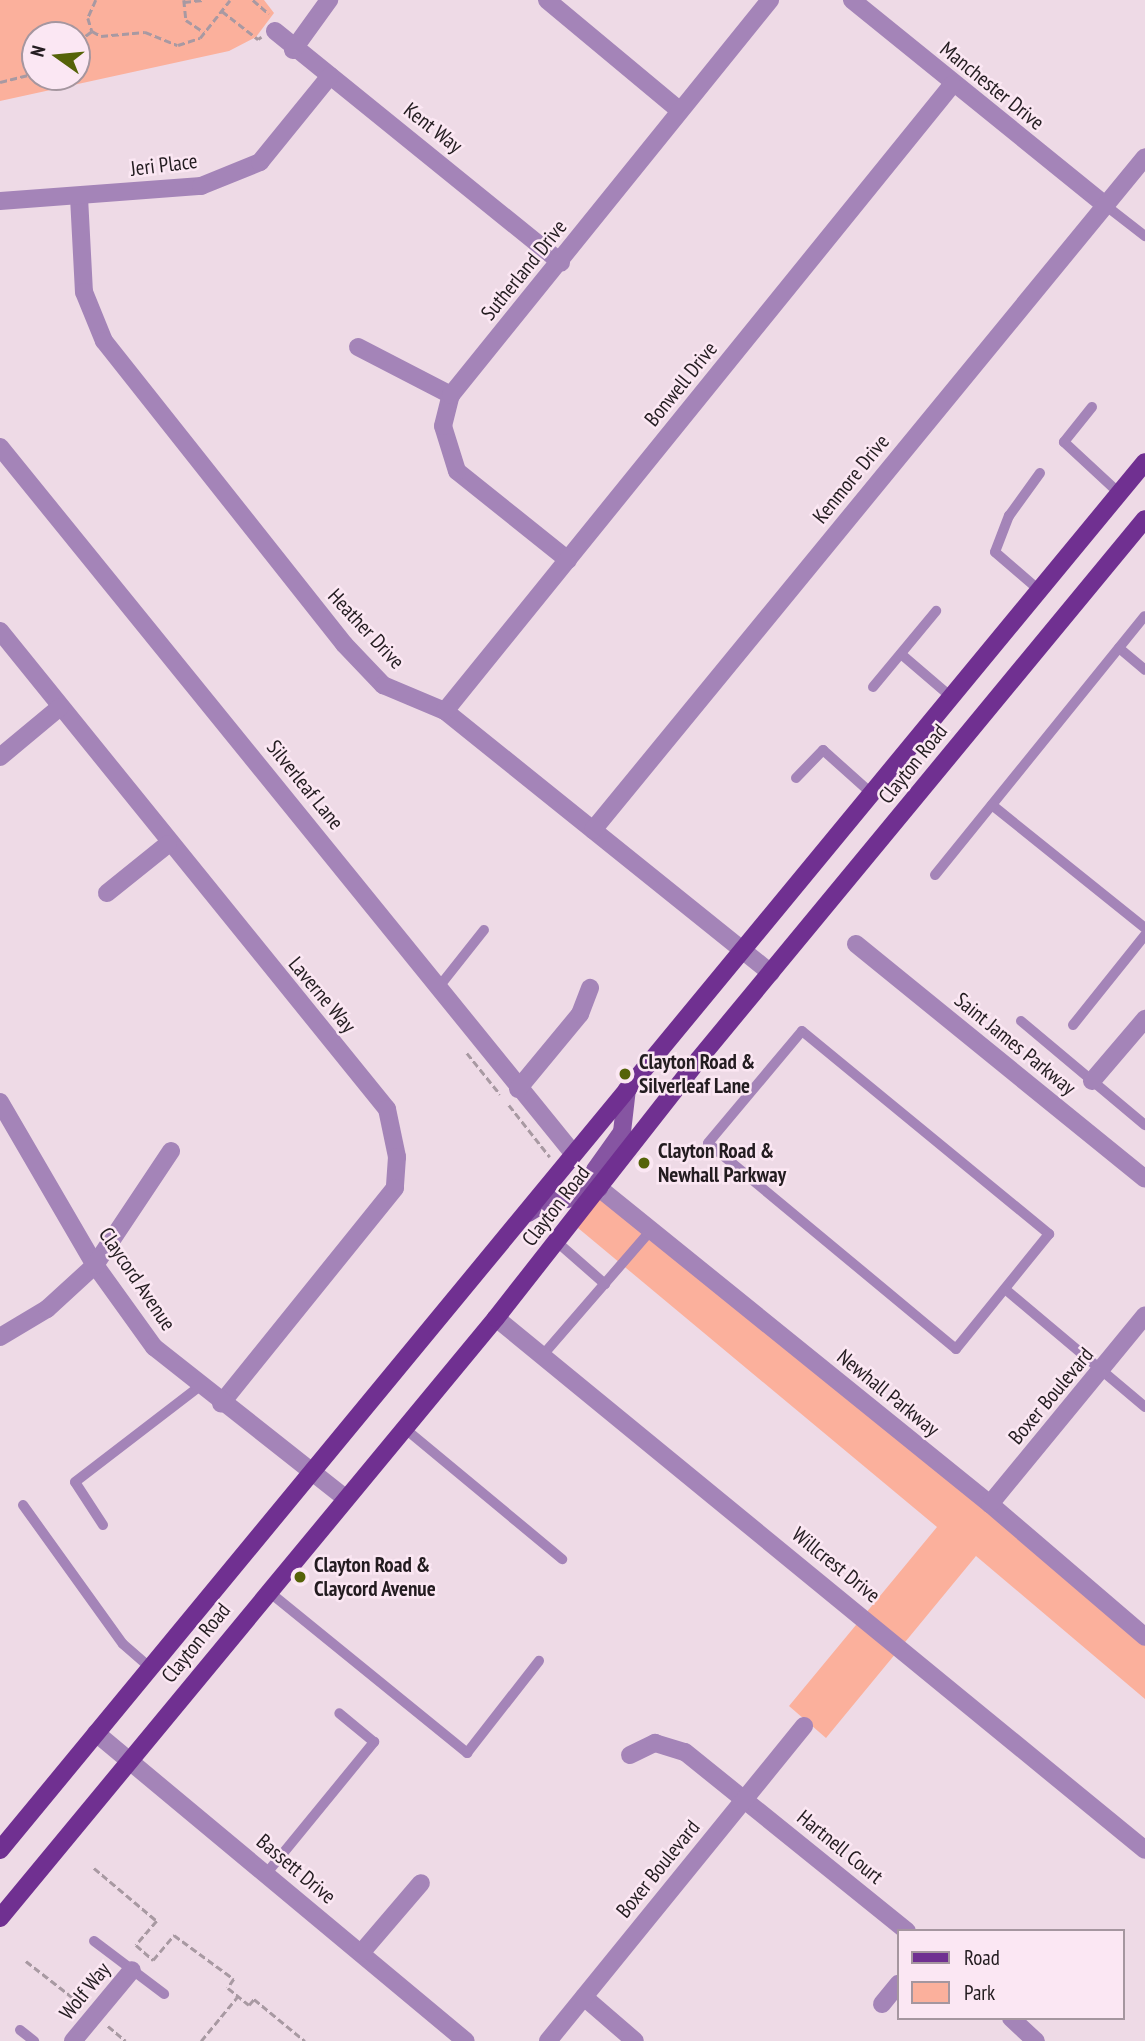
<!DOCTYPE html>
<html>
<head>
<meta charset="utf-8">
<style>
  body { margin:0 }
  #map { position:relative; width:1145px; height:2041px; overflow:hidden; background:#eedae6; font-family:"PT Sans Narrow",sans-serif }
  div>[style] { position:absolute }
  [style*='--x'] { left:calc(var(--x)*1px); top:calc(var(--y)*1px); width:calc(var(--w)*1px); rotate:calc(var(--a)*1deg) }
  .green>* { inset:0; background:#fbb09c }
  .path>* { height:2.5px; margin-top:-1.25px; transform-origin:0; background:repeating-linear-gradient(90deg,#a899a2 0 7px,transparent 0 10.5px) }
  .lane>* { height:10px; margin:-5px; padding:0 5px; transform-origin:5px; border-radius:5px; background:#a484b8 }
  .street>* { height:18px; margin:-9px; padding:0 9px; transform-origin:9px; border-radius:9px; background:#a484b8 }
  .secondary>* { height:18px; margin:-9px; padding:0 9px; transform-origin:9px; border-radius:9px; background:#8655a2 }
  .primary>* { height:18px; margin:-9px; padding:0 9px; transform-origin:9px; border-radius:9px; background:#703091 }
  .dots>* { width:19px; height:19px; translate:-50% -50%; box-sizing:border-box; border:4px solid #fbe7f3; border-radius:50% }
  span { translate:-50% -50%; white-space:nowrap; text-align:center; line-height:1.15; -webkit-text-stroke:5px #fbe7f3; paint-order:stroke }
  .street-label { font-size:21px; color:#231c20 }
  .poi-label { font-size:21px; color:#231c20; font-weight:700 }
  .left { translate:0 -50%; text-align:left }
  .legend { position:absolute; left:897px; top:1929px; width:228px; height:91px; box-sizing:border-box; background:#fbe7f3; border:2px solid #a5969f; margin:0; padding:9px 12px; list-style:none; font-size:21px; color:#231c20 }
  .legend li { display:flex; align-items:center; gap:14px; height:35px }
  .legend b { width:35px; border:2px solid #a5969f }
  .north { position:absolute; left:21px; top:21px; width:70px; height:70px; box-sizing:border-box; background:#fbe7f3; border:2px solid #a5969f; border-radius:50%; rotate:285deg; font-size:19px; font-weight:700; line-height:28px; text-align:center; color:#231c20 }
  .north::after { content:''; display:block; margin:auto; width:24px; height:32px; background:#556308; clip-path:polygon(50% 0,100% 100%,50% 72%,0 100%) }
</style>
</head>
<body>
<div id="map">
  <div class="green">
    <i style="clip-path:polygon(evenodd,0 0,264px 0,274px 13px,256px 37px,229px 51px,0 101px,0 0,35px 35px,77px 35px,77px 77px,35px 77px,35px 35px)"></i>
    <i style="clip-path:polygon(599px 1188px,1145px 1637px,1145px 1699px,976px 1556px,826px 1738px,789px 1706px,937px 1527px,572px 1223px)"></i>
  </div>
  <div class="path">
    <i style="--x:96;--y:0;--w:20;--a:114"></i>
    <i style="--x:88;--y:18;--w:14;--a:73"></i>
    <i style="--x:92;--y:31;--w:10;--a:29"></i>
    <i style="--x:101;--y:36;--w:44;--a:-5.2"></i>
    <i style="--x:145;--y:32;--w:35;--a:22"></i>
    <i style="--x:178;--y:45;--w:23;--a:-18"></i>
    <i style="--x:200;--y:38;--w:48;--a:-51.7"></i>
    <i style="--x:184;--y:0;--w:20;--a:84"></i>
    <i style="--x:186;--y:20;--w:22;--a:34"></i>
    <i style="--x:253;--y:0;--w:21;--a:41"></i>
    <i style="--x:184;--y:2;--w:19;--a:-6"></i>
    <i style="--x:222;--y:11;--w:46;--a:37.9"></i>
    <i style="--x:258;--y:39;--w:4;--a:-34"></i>
    <i style="--x:77;--y:42;--w:19;--a:-36"></i>
    <i style="--x:0;--y:82;--w:36;--a:-14"></i>
    <i style="--x:467;--y:1053;--w:53;--a:51.2"></i>
    <i style="--x:509;--y:1105;--w:66;--a:51.7"></i>
    <i style="--x:94;--y:1868;--w:82;--a:40.1"></i>
    <i style="--x:157;--y:1921;--w:32;--a:131"></i>
    <i style="--x:136;--y:1945;--w:23;--a:41"></i>
    <i style="--x:153;--y:1960;--w:33;--a:-50"></i>
    <i style="--x:174;--y:1935;--w:74;--a:36.3"></i>
    <i style="--x:234;--y:1979;--w:11;--a:124"></i>
    <i style="--x:228;--y:1988;--w:27;--a:39"></i>
    <i style="--x:249;--y:2005;--w:8;--a:-50"></i>
    <i style="--x:254;--y:1999;--w:66;--a:39.5"></i>
    <i style="--x:26;--y:1961;--w:70;--a:38"></i>
    <i style="--x:108;--y:2026;--w:23;--a:40"></i>
    <i style="--x:201;--y:2041;--w:58;--a:-50.6"></i>
  </div>
  <div class="lane">
    <i style="--x:1105;--y:205;--w:51;--a:37.8"></i>
    <i style="--x:1092;--y:407;--w:45;--a:128.7"></i>
    <i style="--x:1064;--y:442;--w:75;--a:42.8"></i>
    <i style="--x:1039;--y:590;--w:58;--a:-139.2"></i>
    <i style="--x:995;--y:552;--w:39;--a:-69"></i>
    <i style="--x:1009;--y:516;--w:53;--a:-54.2"></i>
    <i style="--x:1119;--y:648;--w:34;--a:40"></i>
    <i style="--x:901;--y:654;--w:65;--a:40.6"></i>
    <i style="--x:873;--y:687;--w:99;--a:-50.3"></i>
    <i style="--x:796;--y:778;--w:39;--a:-46"></i>
    <i style="--x:823;--y:750;--w:63;--a:41.8"></i>
    <i style="--x:992;--y:805;--w:196;--a:38.8"></i>
    <i style="--x:935;--y:875;--w:333;--a:-51"></i>
    <i style="--x:438;--y:988;--w:74;--a:-51.6"></i>
    <i style="--x:1021;--y:1021;--w:162;--a:40"></i>
    <i style="--x:1073;--y:1025;--w:115;--a:-51.3"></i>
    <i style="--x:802;--y:1031;--w:320;--a:39.4"></i>
    <i style="--x:1049;--y:1234;--w:148;--a:129"></i>
    <i style="--x:956;--y:1349;--w:322;--a:-140.3"></i>
    <i style="--x:708;--y:1143;--w:146;--a:-50"></i>
    <i style="--x:557;--y:1242;--w:64;--a:41.2"></i>
    <i style="--x:1005;--y:1289;--w:183;--a:40.1"></i>
    <i style="--x:542;--y:1356;--w:167;--a:-49.1"></i>
    <i style="--x:403;--y:1427;--w:207;--a:39.7"></i>
    <i style="--x:23;--y:1505;--w:171;--a:54.3"></i>
    <i style="--x:123;--y:1644;--w:35;--a:41"></i>
    <i style="--x:103;--y:1525;--w:51;--a:-123.1"></i>
    <i style="--x:75;--y:1482;--w:158;--a:-37.5"></i>
    <i style="--x:268;--y:1591;--w:257;--a:39.1"></i>
    <i style="--x:467;--y:1753;--w:117;--a:-52"></i>
    <i style="--x:266;--y:1874;--w:171;--a:-50.7"></i>
    <i style="--x:374;--y:1742;--w:45;--a:-140.4"></i>
    <i style="--x:94;--y:1941;--w:88;--a:37.1"></i>
    <i style="--x:20;--y:2030;--w:18;--a:38"></i>
  </div>
  <div class="street">
    <i style="--x:547;--y:0;--w:173;--a:39.8"></i>
    <i style="--x:852;--y:0;--w:326;--a:39"></i>
    <i style="--x:275;--y:31;--w:368;--a:39"></i>
    <i style="--x:293;--y:50;--w:62;--a:-54.2"></i>
    <i style="--x:79;--y:197;--w:95;--a:87"></i>
    <i style="--x:84;--y:292;--w:53;--a:67.8"></i>
    <i style="--x:104;--y:341;--w:387;--a:51.6"></i>
    <i style="--x:344;--y:644;--w:57;--a:46.4"></i>
    <i style="--x:383;--y:685;--w:67;--a:22.8"></i>
    <i style="--x:445;--y:711;--w:418;--a:38.8"></i>
    <i style="--x:0;--y:201;--w:202;--a:-4.3"></i>
    <i style="--x:201;--y:186;--w:64;--a:-22.1"></i>
    <i style="--x:260;--y:162;--w:111;--a:-50.9"></i>
    <i style="--x:358;--y:347;--w:105;--a:27.3"></i>
    <i style="--x:0;--y:447;--w:909;--a:50.94"></i>
    <i style="--x:568;--y:560;--w:142;--a:-141.3"></i>
    <i style="--x:457;--y:471;--w:47;--a:-107.3"></i>
    <i style="--x:443;--y:426;--w:32;--a:-76"></i>
    <i style="--x:451;--y:395;--w:508;--a:-51.08"></i>
    <i style="--x:0;--y:631;--w:615;--a:51.01"></i>
    <i style="--x:387;--y:1109;--w:49;--a:78.2"></i>
    <i style="--x:397;--y:1157;--w:31;--a:94"></i>
    <i style="--x:395;--y:1188;--w:277;--a:128.9"></i>
    <i style="--x:445;--y:711;--w:806;--a:-51"></i>
    <i style="--x:0;--y:757;--w:78;--a:-39.8"></i>
    <i style="--x:593;--y:830;--w:870;--a:-50.64"></i>
    <i style="--x:107;--y:893;--w:78;--a:-38.8"></i>
    <i style="--x:856;--y:944;--w:372;--a:39.1"></i>
    <i style="--x:1092;--y:1081;--w:82;--a:-49.5"></i>
    <i style="--x:518;--y:1089;--w:97;--a:-50.4"></i>
    <i style="--x:580;--y:1014;--w:28;--a:-69"></i>
    <i style="--x:0;--y:1102;--w:189;--a:59.8"></i>
    <i style="--x:95;--y:1265;--w:101;--a:54.3"></i>
    <i style="--x:154;--y:1347;--w:242;--a:38.3"></i>
    <i style="--x:599;--y:1188;--w:503;--a:38.94"></i>
    <i style="--x:990;--y:1504;--w:204;--a:40.6"></i>
    <i style="--x:496;--y:1318;--w:839;--a:39.34"></i>
    <i style="--x:0;--y:1337;--w:55;--a:-30.8"></i>
    <i style="--x:47;--y:1309;--w:65;--a:-42.5"></i>
    <i style="--x:95;--y:1265;--w:137;--a:-56.3"></i>
    <i style="--x:990;--y:1504;--w:244;--a:-50.6"></i>
    <i style="--x:96;--y:1733;--w:481;--a:39.8"></i>
    <i style="--x:630;--y:1755;--w:28;--a:-26"></i>
    <i style="--x:655;--y:1743;--w:31;--a:17"></i>
    <i style="--x:685;--y:1752;--w:285;--a:38.9"></i>
    <i style="--x:361;--y:1953;--w:92;--a:-49.4"></i>
    <i style="--x:584;--y:1997;--w:67;--a:40.8"></i>
    <i style="--x:882;--y:2004;--w:26;--a:-51"></i>
    <i style="--x:1011;--y:2018;--w:34;--a:43"></i>
    <i style="--x:73;--y:2041;--w:92;--a:-50.3"></i>
    <i style="--x:548;--y:2041;--w:406;--a:-50.9"></i>
  </div>
  <div class="secondary">
    <i style="--x:528;--y:1213;--w:23;--a:-31"></i>
    <i style="--x:548;--y:1201;--w:19;--a:-6"></i>
    <i style="--x:567;--y:1199;--w:16;--a:-38"></i>
    <i style="--x:580;--y:1189;--w:19;--a:-3"></i>
    <i style="--x:599;--y:1188;--w:18;--a:-103"></i>
    <i style="--x:595;--y:1170;--w:47;--a:-54.6"></i>
    <i style="--x:622;--y:1132;--w:43;--a:-83.4"></i>
  </div>
  <div class="primary">
    <i style="--x:0;--y:1850;--w:1799;--a:-50.48"></i>
    <i style="--x:0;--y:1918;--w:778;--a:-50.42"></i>
    <i style="--x:496;--y:1318;--w:329;--a:-51.9"></i>
    <i style="--x:699;--y:1059;--w:700;--a:-50.45"></i>
  </div>
  <div class="dots">
    <i style="left:625px;top:1074px;background:#556308"></i>
    <i style="left:644px;top:1163px;background:#556308"></i>
    <i style="left:300px;top:1577px;background:#556308"></i>
  </div>
  <div class="street-label">
    <span style="left:992px;top:86px;rotate:39deg">Manchester Drive</span>
    <span style="left:433px;top:128px;rotate:38deg">Kent Way</span>
    <span style="left:164px;top:165px;rotate:-7deg">Jeri Place</span>
    <span style="left:524px;top:270px;rotate:-51deg">Sutherland Drive</span>
    <span style="left:681px;top:384px;rotate:-51deg">Bonwell Drive</span>
    <span style="left:851px;top:479px;rotate:-51deg">Kenmore Drive</span>
    <span style="left:366px;top:629px;rotate:47deg">Heather Drive</span>
    <span style="left:913px;top:764px;rotate:-51deg">Clayton Road</span>
    <span style="left:305px;top:785px;rotate:51deg">Silverleaf Lane</span>
    <span style="left:322px;top:995px;rotate:50deg">Laverne Way</span>
    <span style="left:1015px;top:1044px;rotate:39deg">Saint James Parkway</span>
    <span style="left:556px;top:1206px;rotate:-52deg">Clayton Road</span>
    <span style="left:137px;top:1279px;rotate:56deg">Claycord Avenue</span>
    <span style="left:888px;top:1393px;rotate:39deg">Newhall Parkway</span>
    <span style="left:1051px;top:1396px;rotate:-50deg">Boxer Boulevard</span>
    <span style="left:836px;top:1565px;rotate:39deg">Willcrest Drive</span>
    <span style="left:196px;top:1643px;rotate:-51deg">Clayton Road</span>
    <span style="left:840px;top:1847px;rotate:39deg">Hartnell Court</span>
    <span style="left:296px;top:1869px;rotate:40deg">Bassett Drive</span>
    <span style="left:658px;top:1869px;rotate:-51deg">Boxer Boulevard</span>
    <span style="left:85px;top:1991px;rotate:-51deg">Wolf Way</span>
  </div>
  <div class="poi-label">
    <span class="left" style="left:639px;top:1074px">Clayton Road &amp;<br>Silverleaf Lane</span>
    <span class="left" style="left:658px;top:1163px">Clayton Road &amp;<br>Newhall Parkway</span>
    <span class="left" style="left:314px;top:1577px">Clayton Road &amp;<br>Claycord Avenue</span>
  </div>
  <ul class="legend">
  <li><b style="height:9px;background:#703091"></b>Road</li>
  <li><b style="height:19px;background:#fbb09c"></b>Park</li>
  </ul>
  <div class="north">N</div>
</div>
</body>
</html>
